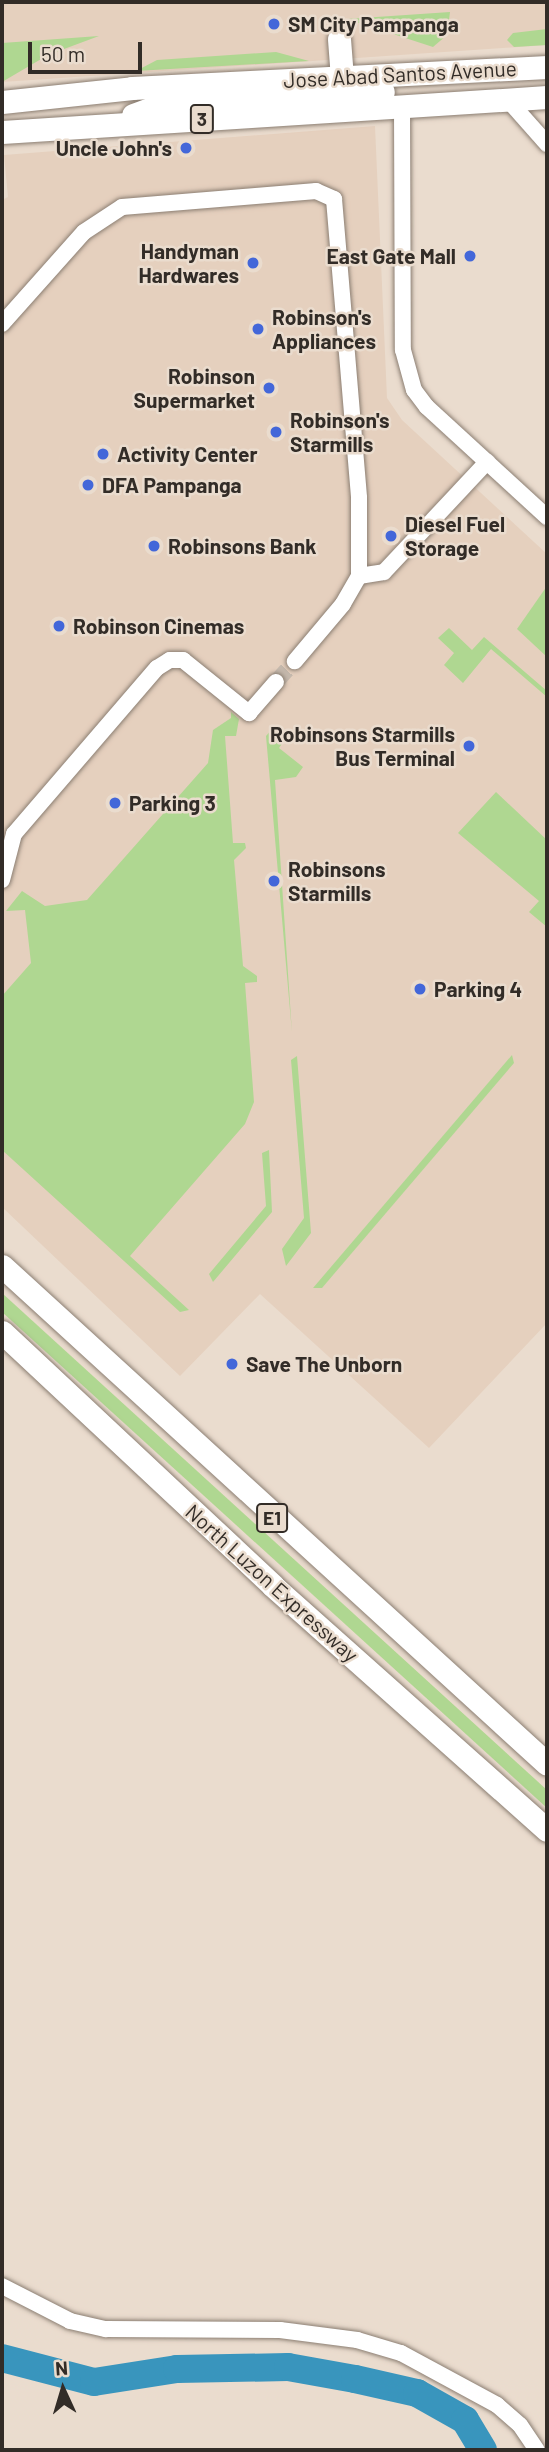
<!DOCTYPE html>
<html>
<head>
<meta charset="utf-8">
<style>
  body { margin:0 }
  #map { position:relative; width:549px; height:2452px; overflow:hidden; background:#eadcce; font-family:Barlow,sans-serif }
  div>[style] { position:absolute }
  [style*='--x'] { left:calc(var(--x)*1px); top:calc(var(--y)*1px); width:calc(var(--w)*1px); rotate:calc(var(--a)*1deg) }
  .built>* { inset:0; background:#e5d0be }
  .green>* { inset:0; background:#afd791 }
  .river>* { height:28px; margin:-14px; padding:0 14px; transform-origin:14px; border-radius:14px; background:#3995bd }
  .minor-tunnel>* { height:16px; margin-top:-8px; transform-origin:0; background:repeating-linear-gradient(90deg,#c5b9ad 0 16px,transparent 0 24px) }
  .roads { filter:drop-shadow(0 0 2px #8b7e72) drop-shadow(0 0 2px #8b7e72) }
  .minor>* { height:16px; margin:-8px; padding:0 8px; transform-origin:8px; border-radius:8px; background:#fff }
  .highway>* { height:23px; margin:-11.5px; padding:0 11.5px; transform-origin:11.5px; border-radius:11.5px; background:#fff }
  .dots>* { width:19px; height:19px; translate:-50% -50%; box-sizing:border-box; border:4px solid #eadcce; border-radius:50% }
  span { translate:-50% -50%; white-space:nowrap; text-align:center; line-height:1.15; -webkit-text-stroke:5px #eadcce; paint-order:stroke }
  .shield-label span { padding:2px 5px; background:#eadcce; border:2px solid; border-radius:5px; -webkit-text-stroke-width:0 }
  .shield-label { font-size:19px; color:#322c27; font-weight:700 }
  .poi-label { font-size:21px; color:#322c27; font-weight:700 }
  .left { translate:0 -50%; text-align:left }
  .right { translate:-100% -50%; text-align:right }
  .street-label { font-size:21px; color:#322c27 }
  .frame { position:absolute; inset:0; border:4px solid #322c27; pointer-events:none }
  .north { position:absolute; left:28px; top:2354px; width:70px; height:70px; -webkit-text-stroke:5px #eadcce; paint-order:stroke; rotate:356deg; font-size:19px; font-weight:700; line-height:28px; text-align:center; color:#322c27 }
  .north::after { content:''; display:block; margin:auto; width:24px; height:32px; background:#322c27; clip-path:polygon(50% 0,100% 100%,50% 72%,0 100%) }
  .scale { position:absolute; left:28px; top:42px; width:114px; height:32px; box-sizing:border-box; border:4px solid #322c27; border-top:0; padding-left:9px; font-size:21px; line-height:24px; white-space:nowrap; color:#322c27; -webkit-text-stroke:5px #eadcce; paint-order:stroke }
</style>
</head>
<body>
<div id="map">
  <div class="built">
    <i style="clip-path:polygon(2px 2px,547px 2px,547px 45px,2px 82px)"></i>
    <i style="clip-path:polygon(375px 126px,387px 398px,402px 420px,547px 554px,547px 1323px,429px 1448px,260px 1294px,180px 1376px,2px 1207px,2px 200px,8px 197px,4px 155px)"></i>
  </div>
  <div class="green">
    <i style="clip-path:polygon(450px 12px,447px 35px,433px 47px,347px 19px)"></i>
    <i style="clip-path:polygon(547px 29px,547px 45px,514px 47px,507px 40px,513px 33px)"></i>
    <i style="clip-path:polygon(99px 36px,48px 55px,2px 82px,2px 43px)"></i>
    <i style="clip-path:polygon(276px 52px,309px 61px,136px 71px,157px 60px)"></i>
    <i style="clip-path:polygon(547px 586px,547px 657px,517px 629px)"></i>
    <i style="clip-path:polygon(449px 628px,472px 650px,484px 637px,547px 691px,547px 697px,491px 649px,463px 683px,444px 665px,454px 653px,438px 638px)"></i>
    <i style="clip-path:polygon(231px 712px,239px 719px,236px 736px,225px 736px,233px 843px,245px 843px,246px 848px,234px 860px,243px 966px,257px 976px,257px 982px,245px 983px,254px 1102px,245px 1124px,130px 1256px,189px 1310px,180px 1312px,2px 1150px,2px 996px,31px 963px,25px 910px,6px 911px,22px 891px,45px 906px,87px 900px,208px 763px,213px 730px,231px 718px)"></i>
    <i style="clip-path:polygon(273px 728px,286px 738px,279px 748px,303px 767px,296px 777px,275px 780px,292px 1033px,266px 736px)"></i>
    <i style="clip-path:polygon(496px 792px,547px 840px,547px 927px,529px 912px,539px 901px,458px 833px)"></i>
    <i style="clip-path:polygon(512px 1055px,514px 1063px,322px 1288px,313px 1288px)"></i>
    <i style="clip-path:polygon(297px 1056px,311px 1233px,286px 1266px,282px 1249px,304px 1218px,291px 1060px)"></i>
    <i style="clip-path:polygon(269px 1150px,272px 1212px,213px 1282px,209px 1274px,266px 1206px,262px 1153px)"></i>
    <i style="clip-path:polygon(2px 1293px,547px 1790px,547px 1808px,2px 1312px)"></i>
  </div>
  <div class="river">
    <i style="--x:2;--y:2358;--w:95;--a:14.6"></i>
    <i style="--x:94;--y:2382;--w:84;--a:-8.9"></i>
    <i style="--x:177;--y:2369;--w:111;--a:-1"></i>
    <i style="--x:288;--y:2367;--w:68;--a:10.2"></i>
    <i style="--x:355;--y:2379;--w:64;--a:12.7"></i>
    <i style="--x:417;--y:2393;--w:55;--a:29.4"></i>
    <i style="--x:465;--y:2420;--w:35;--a:59"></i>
  </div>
  <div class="minor-tunnel">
    <i style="--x:276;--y:682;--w:28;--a:-48"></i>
  </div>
  <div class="roads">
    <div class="minor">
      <i style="--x:508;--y:100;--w:59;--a:48.4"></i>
      <i style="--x:402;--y:107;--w:243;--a:89.8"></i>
      <i style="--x:403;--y:350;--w:41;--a:74.6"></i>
      <i style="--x:414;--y:390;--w:21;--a:53"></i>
      <i style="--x:427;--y:407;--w:163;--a:42.5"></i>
      <i style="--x:2;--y:324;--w:123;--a:-48.3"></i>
      <i style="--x:84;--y:232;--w:45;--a:-33.3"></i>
      <i style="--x:122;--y:207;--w:195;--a:-4.7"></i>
      <i style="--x:316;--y:191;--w:20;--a:24"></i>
      <i style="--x:334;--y:199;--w:300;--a:85.2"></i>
      <i style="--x:359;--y:498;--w:78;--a:90"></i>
      <i style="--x:359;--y:576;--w:32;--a:120"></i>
      <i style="--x:343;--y:604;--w:75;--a:130.1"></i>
      <i style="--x:359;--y:576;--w:25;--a:-9"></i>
      <i style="--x:384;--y:572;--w:151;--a:-46.9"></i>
      <i style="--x:2;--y:880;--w:48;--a:-75.4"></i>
      <i style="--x:14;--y:834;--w:219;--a:-49.3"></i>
      <i style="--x:157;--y:668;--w:15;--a:-32"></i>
      <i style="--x:170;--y:660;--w:13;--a:0"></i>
      <i style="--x:183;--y:660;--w:85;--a:38.8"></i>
      <i style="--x:249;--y:713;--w:41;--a:-48.9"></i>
      <i style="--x:2;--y:2286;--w:76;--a:27.2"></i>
      <i style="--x:70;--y:2321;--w:37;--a:13"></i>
      <i style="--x:106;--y:2329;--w:174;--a:0.3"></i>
      <i style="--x:280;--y:2330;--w:78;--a:7.4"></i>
      <i style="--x:357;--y:2340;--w:46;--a:16.5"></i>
      <i style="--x:401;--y:2353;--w:109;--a:28.4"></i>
      <i style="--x:497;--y:2405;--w:30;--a:41"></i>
      <i style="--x:520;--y:2425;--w:30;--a:56"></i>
    </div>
    <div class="highway">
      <i style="--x:339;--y:39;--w:52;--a:85.6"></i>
      <i style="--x:2;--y:102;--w:131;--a:-6.1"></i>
      <i style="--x:132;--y:88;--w:416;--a:-2.9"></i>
      <i style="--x:133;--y:115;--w:37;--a:-20"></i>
      <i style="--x:168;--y:102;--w:215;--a:-2.7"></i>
      <i style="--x:2;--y:132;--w:546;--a:-3.67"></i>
      <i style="--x:2;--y:1266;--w:738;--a:42.42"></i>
      <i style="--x:2;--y:1332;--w:371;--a:43.1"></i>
      <i style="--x:273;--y:1586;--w:367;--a:41.7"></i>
    </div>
  </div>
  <div class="dots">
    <i style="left:274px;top:24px;background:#4367d9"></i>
    <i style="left:186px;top:148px;background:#4367d9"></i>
    <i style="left:470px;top:256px;background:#4367d9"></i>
    <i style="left:253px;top:263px;background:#4367d9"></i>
    <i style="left:258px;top:329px;background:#4367d9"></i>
    <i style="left:269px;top:388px;background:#4367d9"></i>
    <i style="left:276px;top:432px;background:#4367d9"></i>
    <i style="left:103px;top:454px;background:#4367d9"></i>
    <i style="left:88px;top:485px;background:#4367d9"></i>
    <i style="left:391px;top:536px;background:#4367d9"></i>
    <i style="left:154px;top:546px;background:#4367d9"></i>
    <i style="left:59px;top:626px;background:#4367d9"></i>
    <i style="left:469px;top:746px;background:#4367d9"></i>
    <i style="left:115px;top:803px;background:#4367d9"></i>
    <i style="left:274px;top:881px;background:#4367d9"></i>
    <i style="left:420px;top:989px;background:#4367d9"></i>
    <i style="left:232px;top:1364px;background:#4367d9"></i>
  </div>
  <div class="shield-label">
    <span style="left:202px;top:119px">3</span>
    <span style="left:272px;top:1518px">E1</span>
  </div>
  <div class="poi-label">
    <span class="left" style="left:288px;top:24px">SM City Pampanga</span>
    <span class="right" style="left:172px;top:148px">Uncle John's</span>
    <span class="right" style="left:239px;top:263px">Handyman<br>Hardwares</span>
    <span class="right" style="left:456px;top:256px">East Gate Mall</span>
    <span class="left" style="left:272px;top:329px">Robinson's<br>Appliances</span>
    <span class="right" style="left:255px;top:388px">Robinson<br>Supermarket</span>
    <span class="left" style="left:290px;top:432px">Robinson's<br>Starmills</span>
    <span class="left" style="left:117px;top:454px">Activity Center</span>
    <span class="left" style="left:102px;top:485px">DFA Pampanga</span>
    <span class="left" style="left:405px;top:536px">Diesel Fuel<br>Storage</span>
    <span class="left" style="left:168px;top:546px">Robinsons Bank</span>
    <span class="left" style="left:73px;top:626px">Robinson Cinemas</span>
    <span class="right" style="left:455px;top:746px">Robinsons Starmills<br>Bus Terminal</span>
    <span class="left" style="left:129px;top:803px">Parking 3</span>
    <span class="left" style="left:288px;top:881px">Robinsons<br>Starmills</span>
    <span class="left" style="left:434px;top:989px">Parking 4</span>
    <span class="left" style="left:246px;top:1364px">Save The Unborn</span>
  </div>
  <div class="street-label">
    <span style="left:400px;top:74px;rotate:-3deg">Jose Abad Santos Avenue</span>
    <span style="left:272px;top:1583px;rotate:42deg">North Luzon Expressway</span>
  </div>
  <div class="frame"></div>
  <div class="north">N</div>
  <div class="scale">50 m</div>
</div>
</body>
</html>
